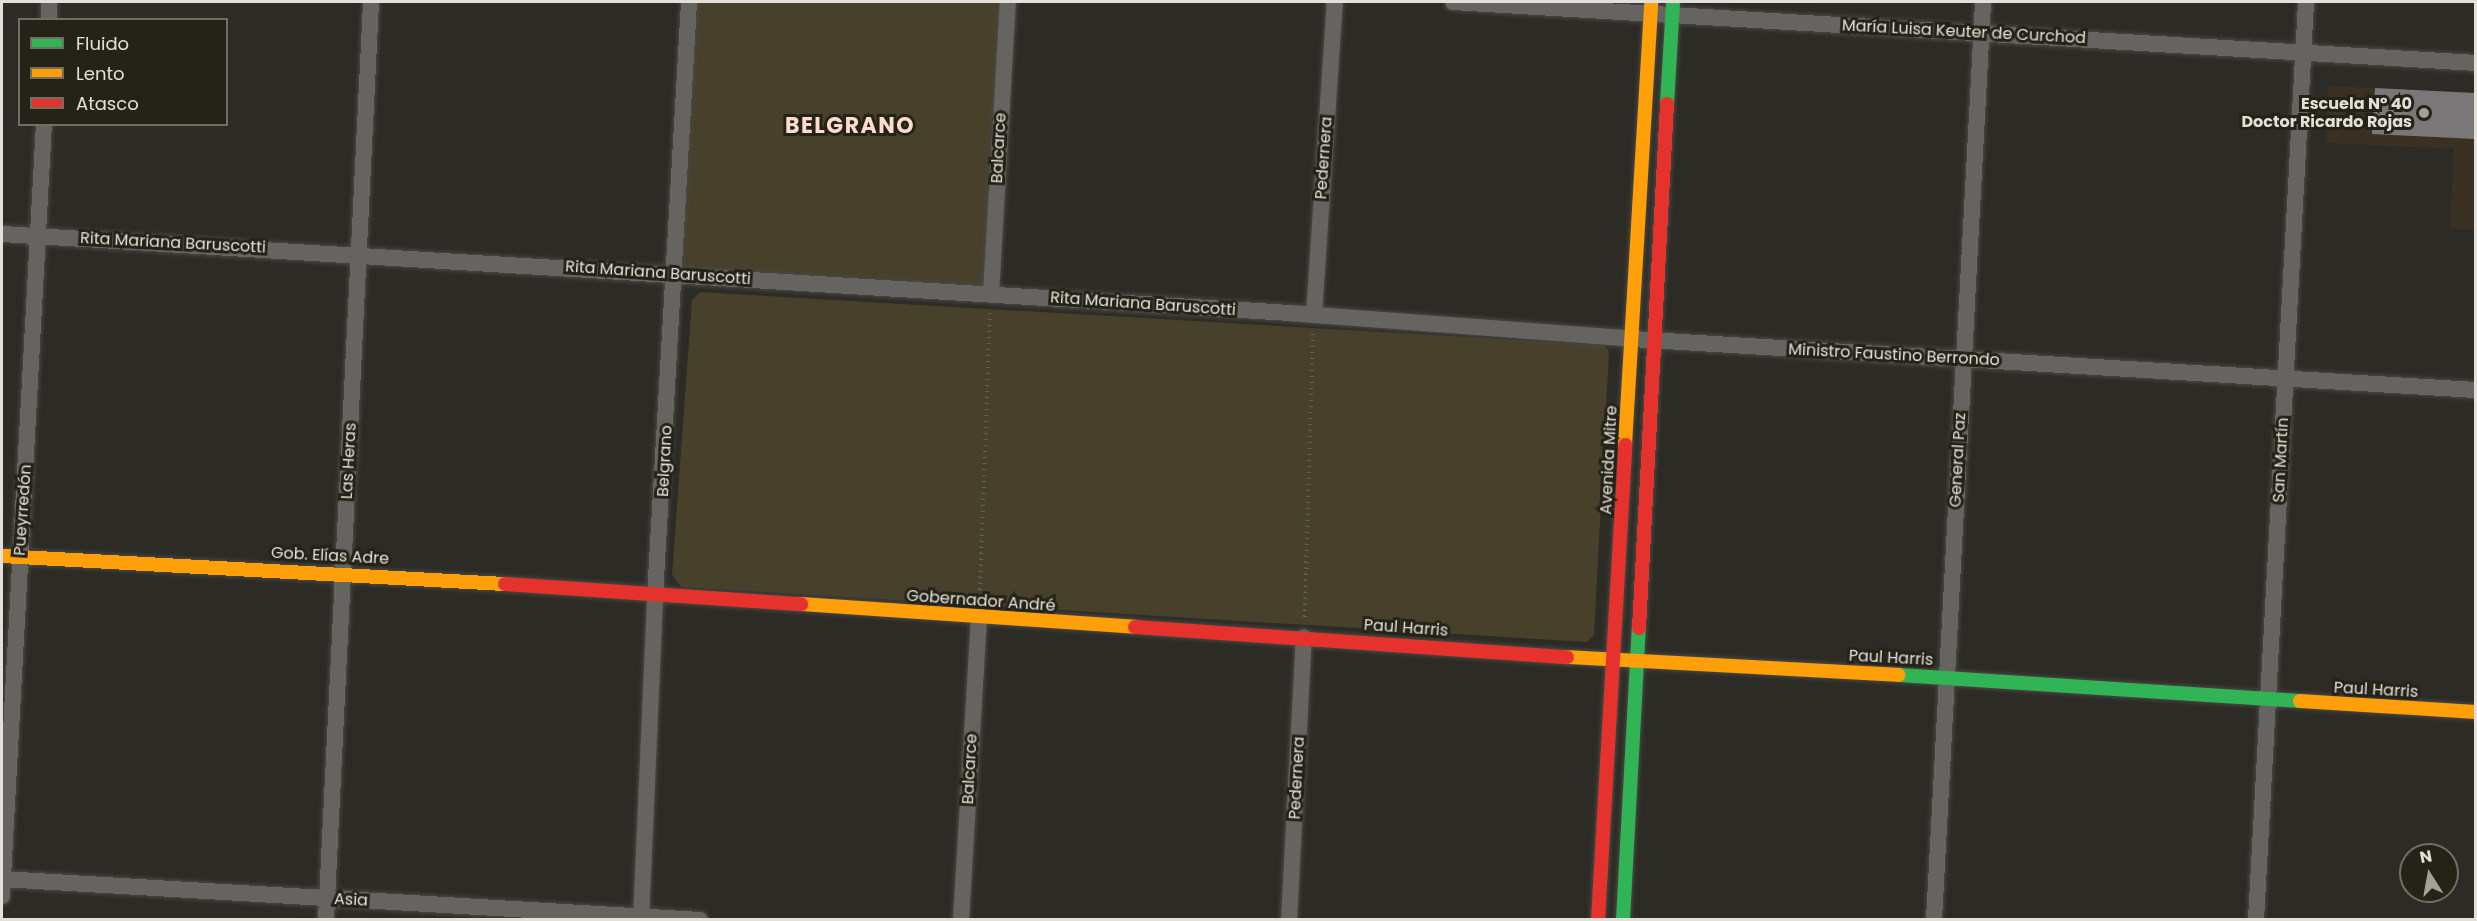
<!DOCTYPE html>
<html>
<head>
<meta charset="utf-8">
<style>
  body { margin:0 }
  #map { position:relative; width:2477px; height:921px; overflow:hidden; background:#2c2b25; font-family:Poppins,sans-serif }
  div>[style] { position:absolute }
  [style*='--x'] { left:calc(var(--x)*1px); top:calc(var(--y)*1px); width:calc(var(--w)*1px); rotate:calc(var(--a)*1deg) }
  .education>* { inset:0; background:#3a3122 }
  .green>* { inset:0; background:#47412c }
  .building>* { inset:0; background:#7a7779 }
  .path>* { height:4px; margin-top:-2px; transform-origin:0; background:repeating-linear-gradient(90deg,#61605c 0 1.5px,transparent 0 6px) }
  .roads { filter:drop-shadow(0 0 2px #494843) drop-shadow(0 0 2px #494843) }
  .street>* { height:16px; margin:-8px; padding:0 8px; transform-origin:8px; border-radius:8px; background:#666460 }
  .fast>* { height:14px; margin:-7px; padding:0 7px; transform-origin:7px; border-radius:7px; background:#30b455 }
  .slow>* { height:14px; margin:-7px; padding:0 7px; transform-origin:7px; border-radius:7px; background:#ff9f0a }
  .jam>* { height:14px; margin:-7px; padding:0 7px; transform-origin:7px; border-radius:7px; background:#e5322d }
  .dots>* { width:16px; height:16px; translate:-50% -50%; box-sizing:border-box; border:3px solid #252218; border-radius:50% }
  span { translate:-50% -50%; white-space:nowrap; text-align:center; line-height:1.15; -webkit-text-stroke:6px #252218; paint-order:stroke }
  .street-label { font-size:16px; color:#e2e0d9 }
  .poi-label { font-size:16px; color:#e2e0d9; font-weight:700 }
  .right { translate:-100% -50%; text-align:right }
  .district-label { font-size:22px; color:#fcdccf; font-weight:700; letter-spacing:1.5px }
  .frame { position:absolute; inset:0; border:3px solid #e2e0d9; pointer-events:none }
  .legend { position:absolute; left:18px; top:18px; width:210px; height:108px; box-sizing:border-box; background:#252218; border:2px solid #716e65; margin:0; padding:8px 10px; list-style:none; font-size:18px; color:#e2e0d9 }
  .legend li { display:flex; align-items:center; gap:12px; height:30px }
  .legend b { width:30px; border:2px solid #716e65 }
  .north { position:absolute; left:2399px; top:843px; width:60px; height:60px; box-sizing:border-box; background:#252218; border:2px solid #716e65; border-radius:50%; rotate:349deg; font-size:16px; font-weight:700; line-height:24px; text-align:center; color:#e2e0d9 }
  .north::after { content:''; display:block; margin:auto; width:21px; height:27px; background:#a2a19a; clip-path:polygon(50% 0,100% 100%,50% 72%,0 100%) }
</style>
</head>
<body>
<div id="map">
  <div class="education">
    <i style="clip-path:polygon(2328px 86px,2475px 93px,2475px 230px,2450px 229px,2454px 149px,2326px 143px)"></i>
  </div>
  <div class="green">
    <i style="clip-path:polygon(689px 2px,1008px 2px,991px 294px,675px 274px)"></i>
    <i style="clip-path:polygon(700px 292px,1603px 345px,1609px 351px,1594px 635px,1587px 642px,681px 587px,672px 575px,692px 300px)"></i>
  </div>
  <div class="building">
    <i style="clip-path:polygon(2375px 88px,2475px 93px,2475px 139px,2372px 134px)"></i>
  </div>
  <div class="path">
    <i style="--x:980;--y:596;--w:283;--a:-88"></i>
    <i style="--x:1305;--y:617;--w:286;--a:-88.4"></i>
  </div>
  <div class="roads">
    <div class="street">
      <i style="--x:1453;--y:2;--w:1025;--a:3.41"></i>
      <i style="--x:49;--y:20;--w:18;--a:-90"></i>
      <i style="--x:2;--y:234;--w:1290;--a:3.51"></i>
      <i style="--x:1290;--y:313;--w:343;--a:4.3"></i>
      <i style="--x:1632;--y:339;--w:846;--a:3.46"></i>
      <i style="--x:991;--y:294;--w:292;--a:-86.7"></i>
      <i style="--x:1314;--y:315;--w:314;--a:-86.2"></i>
      <i style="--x:2;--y:879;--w:699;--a:3.36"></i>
      <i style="--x:2;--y:896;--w:773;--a:-86.89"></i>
      <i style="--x:326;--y:920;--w:919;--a:-87.19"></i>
      <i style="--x:641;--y:920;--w:324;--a:-87.5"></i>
      <i style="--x:655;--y:596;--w:595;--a:-86.72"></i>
      <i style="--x:961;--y:920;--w:303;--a:-86.6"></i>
      <i style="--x:1289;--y:920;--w:283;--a:-87"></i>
      <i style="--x:1934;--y:920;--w:919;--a:-86.94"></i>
      <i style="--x:2256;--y:920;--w:919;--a:-86.88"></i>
    </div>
    <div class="fast">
      <i style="--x:1667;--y:104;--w:102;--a:-86.6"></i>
      <i style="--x:1899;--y:675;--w:402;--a:3.7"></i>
      <i style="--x:1623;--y:920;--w:292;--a:-86.9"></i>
    </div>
    <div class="slow">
      <i style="--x:1625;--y:445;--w:444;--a:-86.6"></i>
      <i style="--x:2;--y:556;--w:504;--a:3.19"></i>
      <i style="--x:801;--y:604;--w:335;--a:3.9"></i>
      <i style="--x:1567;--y:657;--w:332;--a:3.1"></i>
      <i style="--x:2300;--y:701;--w:176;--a:3.6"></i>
    </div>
    <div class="jam">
      <i style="--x:505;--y:584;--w:297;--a:3.9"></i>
      <i style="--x:1135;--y:627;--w:433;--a:4"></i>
      <i style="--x:1639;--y:628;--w:525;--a:-86.94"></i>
      <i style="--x:1598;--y:920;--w:476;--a:-86.7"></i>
    </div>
  </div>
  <div class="dots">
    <i style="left:2424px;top:113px;background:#a2a19a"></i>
  </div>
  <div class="street-label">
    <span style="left:1964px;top:32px;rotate:3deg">María Luisa Keuter de Curchod</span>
    <span style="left:999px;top:148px;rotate:-87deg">Balcarce</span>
    <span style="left:1324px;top:158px;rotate:-86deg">Pedernera</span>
    <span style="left:173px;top:243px;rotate:3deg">Rita Mariana Baruscotti</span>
    <span style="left:658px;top:273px;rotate:4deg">Rita Mariana Baruscotti</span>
    <span style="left:1143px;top:304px;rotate:4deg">Rita Mariana Baruscotti</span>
    <span style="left:1894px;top:355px;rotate:3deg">Ministro Faustino Berrondo</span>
    <span style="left:1609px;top:460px;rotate:-87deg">Avenida Mitre</span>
    <span style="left:1958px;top:460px;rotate:-87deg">General Paz</span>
    <span style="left:2281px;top:460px;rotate:-87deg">San Martín</span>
    <span style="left:349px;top:461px;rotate:-87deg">Las Heras</span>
    <span style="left:665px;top:461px;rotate:-87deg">Belgrano</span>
    <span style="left:23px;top:510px;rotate:-86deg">Pueyrredón</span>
    <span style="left:330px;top:556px;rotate:3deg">Gob. Elías Adre</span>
    <span style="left:981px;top:601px;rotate:4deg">Gobernador André</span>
    <span style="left:1406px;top:628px;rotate:4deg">Paul Harris</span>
    <span style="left:1891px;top:658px;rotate:3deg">Paul Harris</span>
    <span style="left:2376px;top:690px;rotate:3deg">Paul Harris</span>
    <span style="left:970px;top:769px;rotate:-87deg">Balcarce</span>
    <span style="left:1297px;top:778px;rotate:-87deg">Pedernera</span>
    <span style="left:351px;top:900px;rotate:3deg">Asia</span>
  </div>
  <div class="poi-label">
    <span class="right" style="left:2412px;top:113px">Escuela N° 40<br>Doctor Ricardo Rojas</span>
  </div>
  <div class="district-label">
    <span style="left:850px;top:126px">BELGRANO</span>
  </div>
  <div class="frame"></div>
  <ul class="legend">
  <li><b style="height:8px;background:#30b455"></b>Fluido</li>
  <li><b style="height:8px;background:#ff9f0a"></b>Lento</li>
  <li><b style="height:8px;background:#e5322d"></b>Atasco</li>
  </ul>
  <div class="north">N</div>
</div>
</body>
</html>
